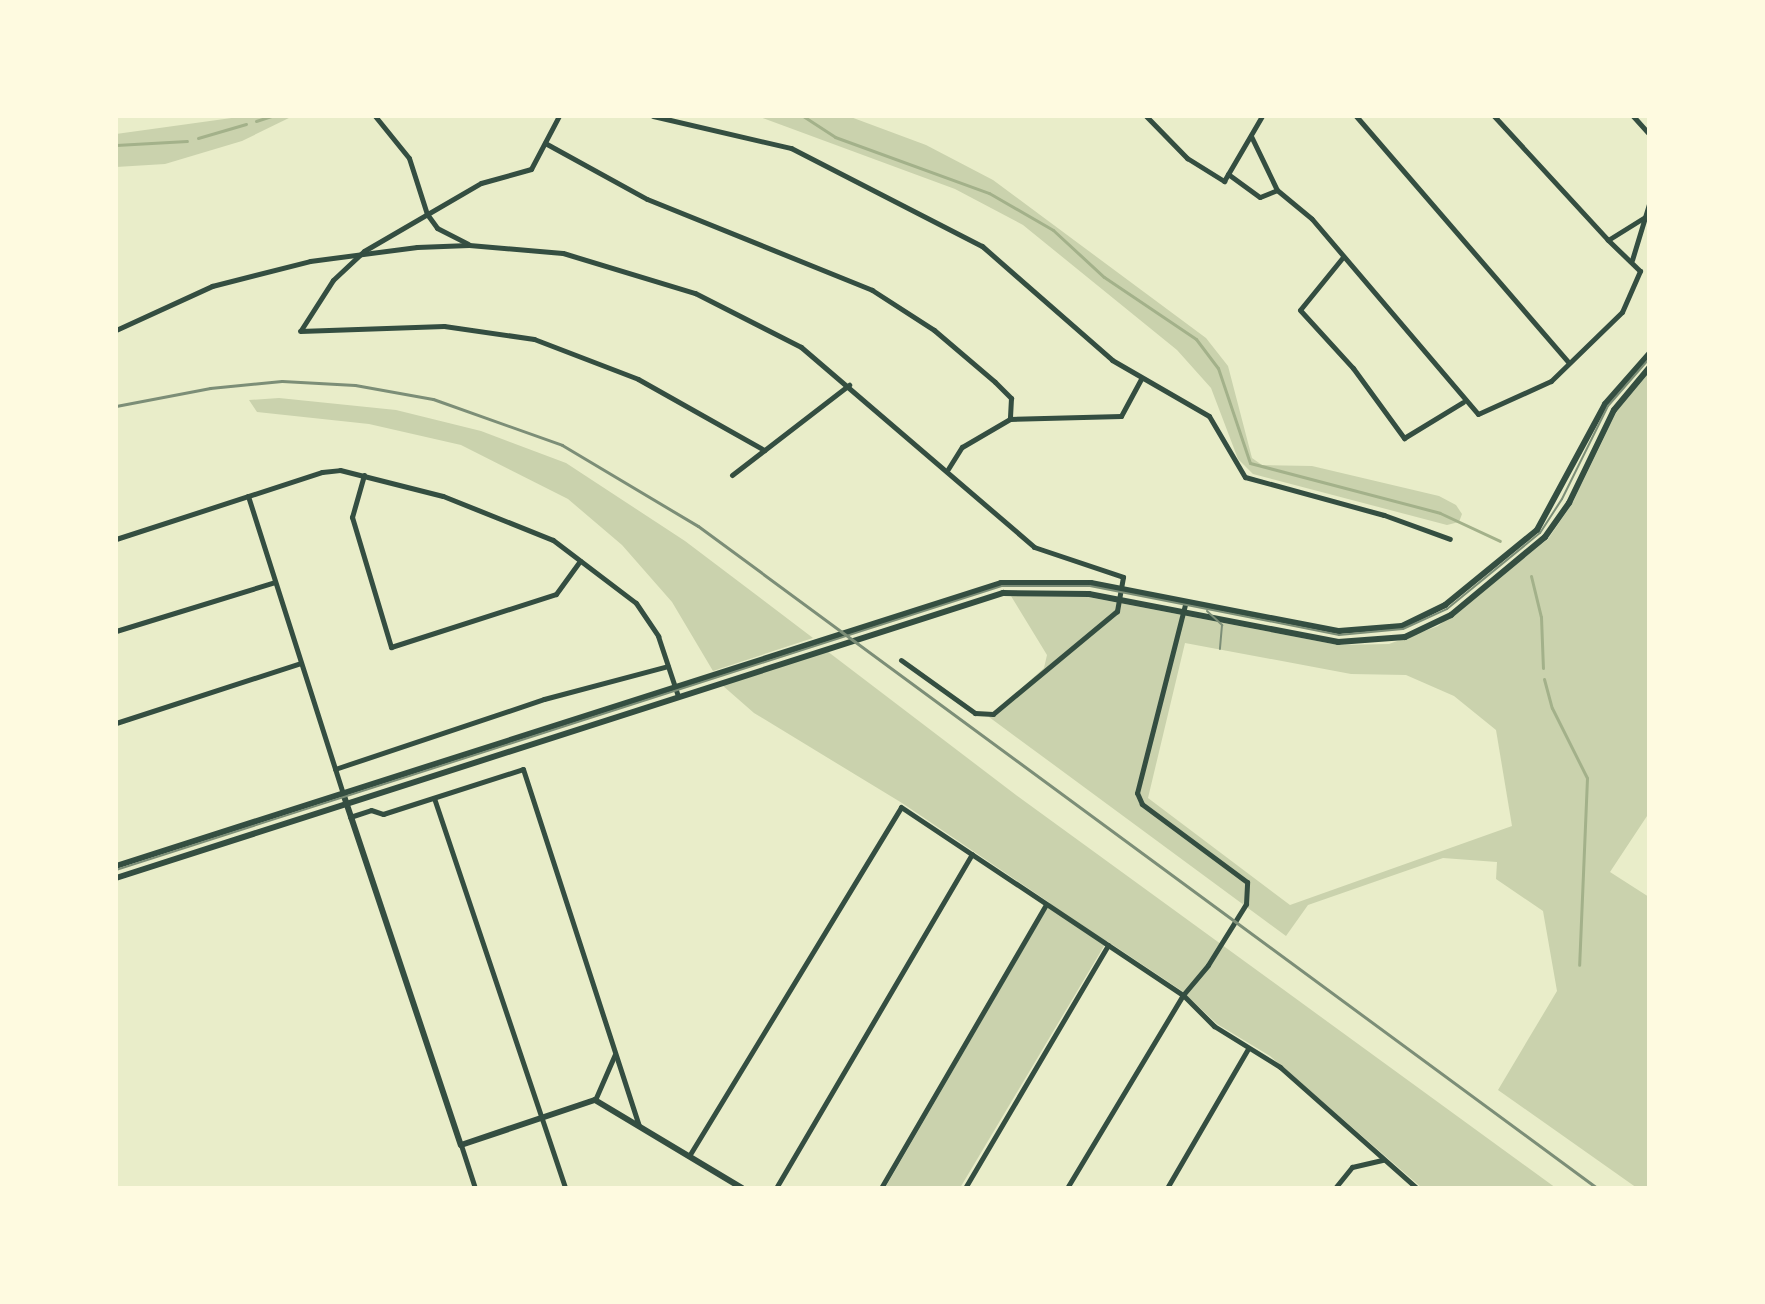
<!DOCTYPE html>
<html>
<head>
<meta charset="utf-8">
<style>
  body { margin:0 }
  #map { position:relative; width:1765px; height:1304px; overflow:hidden; background:#e9edc9; font-family:"Nunito Sans",sans-serif }
  div>[style] { position:absolute }
  [style*='--x'] { left:calc(var(--x)*1px); top:calc(var(--y)*1px); width:calc(var(--w)*1px); rotate:calc(var(--a)*1deg) }
  .green>* { inset:0; background:#cad2ad }
  .stream>* { height:3px; margin:-1.5px; padding:0 1.5px; transform-origin:1.5px; border-radius:1.5px; background:#a3b18a }
  .minor>* { height:5px; margin:-2.5px; padding:0 2.5px; transform-origin:2.5px; border-radius:2.5px; background:#344e41 }
  .tertiary>* { height:6px; margin:-3px; padding:0 3px; transform-origin:3px; border-radius:3px; background:#344e41 }
  .secondary>* { height:6px; margin:-3px; padding:0 3px; transform-origin:3px; border-radius:3px; background:#344e41 }
  .tram>* { height:2px; margin:-1px; padding:0 1px; transform-origin:1px; border-radius:1px; background:#7c8e77 }
  .rail>* { height:3px; margin:-1.5px; padding:0 1.5px; transform-origin:1.5px; border-radius:1.5px; background:#7c8e77 }
  span { translate:-50% -50%; white-space:nowrap; text-align:center; line-height:1.15; -webkit-text-stroke:6px #fefae0; paint-order:stroke }
  .frame { position:absolute; inset:0; border:118px solid #fefae0; pointer-events:none }
</style>
</head>
<body>
<div id="map">
  <div class="green">
    <i style="clip-path:polygon(246px 116px,293px 116px,242px 141px,165px 164px,116px 167px,116px 134px)"></i>
    <i style="clip-path:polygon(757px 116px,848px 116px,926px 145px,993px 180px,1206px 338px,1228px 366px,1252px 458px,1262px 465px,1312px 466px,1439px 496px,1456px 505px,1462px 514px,1459px 522px,1447px 525px,1253px 474px,1238px 459px,1211px 388px,1177px 350px,1023px 225px,955px 189px)"></i>
    <i style="clip-path:polygon(evenodd,1649px 373px,1649px 813px,1610px 872px,1649px 897px,1649px 1188px,1637px 1188px,1498px 1090px,1557px 991px,1543px 911px,1496px 879px,1497px 862px,1443px 858px,1308px 905px,1286px 936px,989px 717px,1044px 668px,1047px 655px,1011px 596px,1088px 597px,1338px 645px,1389px 644px,1438px 626px,1548px 539px,1572px 504px,1617px 411px,1649px 373px,1185px 643px,1351px 674px,1406px 675px,1454px 696px,1496px 730px,1512px 826px,1290px 905px,1148px 798px,1185px 643px)"></i>
    <i style="clip-path:polygon(279px 398px,396px 410px,481px 431px,566px 463px,685px 541px,813px 638px,713px 671px,672px 602px,622px 545px,568px 499px,461px 445px,369px 424px,257px 412px,249px 400px)"></i>
    <i style="clip-path:polygon(827px 651px,1016px 795px,1556px 1188px,1422px 1188px,1270px 1056px,1217px 1024px,1182px 991px,1107px 941px,960px 1188px,885px 1188px,1050px 903px,902px 803px,754px 713px,722px 685px)"></i>
  </div>
  <div class="stream">
    <i style="--x:803;--y:116;--w:38;--a:33"></i>
    <i style="--x:835;--y:137;--w:164;--a:20"></i>
    <i style="--x:989;--y:193;--w:74;--a:30"></i>
    <i style="--x:1053;--y:230;--w:69;--a:42.7"></i>
    <i style="--x:1104;--y:277;--w:111;--a:34"></i>
    <i style="--x:1196;--y:339;--w:36;--a:53"></i>
    <i style="--x:1218;--y:368;--w:100;--a:71.4"></i>
    <i style="--x:1250;--y:463;--w:196;--a:14.7"></i>
    <i style="--x:1440;--y:513;--w:66;--a:25"></i>
    <i style="--x:256;--y:121;--w:16;--a:-18"></i>
    <i style="--x:198;--y:138;--w:50;--a:-16.3"></i>
    <i style="--x:116;--y:145;--w:71;--a:-3.2"></i>
    <i style="--x:1531;--y:576;--w:42;--a:76.3"></i>
    <i style="--x:1541;--y:617;--w:51;--a:87.8"></i>
    <i style="--x:1544;--y:679;--w:30;--a:75"></i>
    <i style="--x:1552;--y:708;--w:78;--a:63.4"></i>
    <i style="--x:1587;--y:778;--w:187;--a:92.4"></i>
  </div>
  <div class="minor">
    <i style="--x:375;--y:116;--w:54;--a:51"></i>
    <i style="--x:409;--y:158;--w:59;--a:72.2"></i>
    <i style="--x:427;--y:214;--w:17;--a:54"></i>
    <i style="--x:437;--y:228;--w:35;--a:27"></i>
    <i style="--x:653;--y:116;--w:142;--a:13.1"></i>
    <i style="--x:791;--y:148;--w:215;--a:27.2"></i>
    <i style="--x:982;--y:246;--w:173;--a:41.2"></i>
    <i style="--x:1112;--y:360;--w:112;--a:30"></i>
    <i style="--x:1209;--y:416;--w:71;--a:59.5"></i>
    <i style="--x:1245;--y:477;--w:144;--a:15.3"></i>
    <i style="--x:1384;--y:515;--w:70;--a:20"></i>
    <i style="--x:1146;--y:116;--w:59;--a:45.7"></i>
    <i style="--x:1187;--y:158;--w:44;--a:31.9"></i>
    <i style="--x:1224;--y:181;--w:75;--a:-59.7"></i>
    <i style="--x:1356;--y:116;--w:325;--a:49.2"></i>
    <i style="--x:1494;--y:116;--w:168;--a:47.4"></i>
    <i style="--x:1633;--y:116;--w:24;--a:48"></i>
    <i style="--x:1251;--y:136;--w:60;--a:64.3"></i>
    <i style="--x:1277;--y:190;--w:45;--a:39.6"></i>
    <i style="--x:1312;--y:219;--w:256;--a:49.6"></i>
    <i style="--x:1478;--y:414;--w:80;--a:-24.3"></i>
    <i style="--x:1551;--y:381;--w:99;--a:-44.2"></i>
    <i style="--x:1622;--y:312;--w:45;--a:-66.3"></i>
    <i style="--x:1640;--y:271;--w:45;--a:-135.9"></i>
    <i style="--x:1608;--y:240;--w:44;--a:-31.9"></i>
    <i style="--x:545;--y:143;--w:116;--a:28.8"></i>
    <i style="--x:647;--y:199;--w:243;--a:22"></i>
    <i style="--x:872;--y:290;--w:74;--a:32.8"></i>
    <i style="--x:934;--y:330;--w:80;--a:40.4"></i>
    <i style="--x:995;--y:382;--w:23;--a:45"></i>
    <i style="--x:1011;--y:398;--w:21;--a:93"></i>
    <i style="--x:1228;--y:174;--w:39;--a:36"></i>
    <i style="--x:1260;--y:197;--w:18;--a:-22"></i>
    <i style="--x:1343;--y:257;--w:68;--a:129.1"></i>
    <i style="--x:1300;--y:310;--w:79;--a:47.6"></i>
    <i style="--x:1353;--y:368;--w:87;--a:53.9"></i>
    <i style="--x:1404;--y:438;--w:69;--a:-31.4"></i>
    <i style="--x:1632;--y:260;--w:59;--a:-73.1"></i>
    <i style="--x:116;--y:330;--w:106;--a:-24.6"></i>
    <i style="--x:212;--y:286;--w:101;--a:-14.3"></i>
    <i style="--x:310;--y:261;--w:108;--a:-7.5"></i>
    <i style="--x:417;--y:247;--w:52;--a:-2.2"></i>
    <i style="--x:469;--y:245;--w:94;--a:4.9"></i>
    <i style="--x:563;--y:253;--w:138;--a:16.9"></i>
    <i style="--x:695;--y:293;--w:119;--a:27"></i>
    <i style="--x:801;--y:347;--w:307;--a:40.6"></i>
    <i style="--x:1034;--y:547;--w:94;--a:18.6"></i>
    <i style="--x:1123;--y:577;--w:35;--a:100"></i>
    <i style="--x:1117;--y:611;--w:161;--a:140.3"></i>
    <i style="--x:993;--y:714;--w:18;--a:-177"></i>
    <i style="--x:975;--y:713;--w:91;--a:-144.4"></i>
    <i style="--x:301;--y:330;--w:59;--a:-57.4"></i>
    <i style="--x:333;--y:280;--w:42;--a:-43.1"></i>
    <i style="--x:364;--y:251;--w:135;--a:-30.2"></i>
    <i style="--x:481;--y:183;--w:52;--a:-15.6"></i>
    <i style="--x:531;--y:169;--w:60;--a:-62.2"></i>
    <i style="--x:300;--y:331;--w:144;--a:-2"></i>
    <i style="--x:444;--y:326;--w:91;--a:8.2"></i>
    <i style="--x:534;--y:339;--w:111;--a:21"></i>
    <i style="--x:638;--y:379;--w:145;--a:29.4"></i>
    <i style="--x:948;--y:469;--w:26;--a:-58"></i>
    <i style="--x:962;--y:447;--w:56;--a:-30.3"></i>
    <i style="--x:1010;--y:419;--w:111;--a:-1.5"></i>
    <i style="--x:1121;--y:416;--w:42;--a:-61.6"></i>
    <i style="--x:364;--y:475;--w:44;--a:105.9"></i>
    <i style="--x:352;--y:517;--w:136;--a:73.3"></i>
    <i style="--x:391;--y:647;--w:173;--a:-17.8"></i>
    <i style="--x:556;--y:594;--w:41;--a:-54"></i>
    <i style="--x:732;--y:475;--w:148;--a:-37.6"></i>
    <i style="--x:248;--y:496;--w:312;--a:72.3"></i>
    <i style="--x:116;--y:539;--w:217;--a:-18"></i>
    <i style="--x:322;--y:472;--w:18;--a:-6"></i>
    <i style="--x:340;--y:470;--w:106;--a:14.2"></i>
    <i style="--x:443;--y:496;--w:118;--a:21.8"></i>
    <i style="--x:553;--y:540;--w:104;--a:37.2"></i>
    <i style="--x:636;--y:603;--w:40;--a:56"></i>
    <i style="--x:658;--y:636;--w:63;--a:71.6"></i>
    <i style="--x:116;--y:631;--w:166;--a:-17.1"></i>
    <i style="--x:116;--y:723;--w:194;--a:-18"></i>
    <i style="--x:335;--y:769;--w:220;--a:-18.5"></i>
    <i style="--x:544;--y:699;--w:128;--a:-14.9"></i>
    <i style="--x:434;--y:798;--w:411;--a:71.4"></i>
    <i style="--x:350;--y:817;--w:22;--a:-18"></i>
    <i style="--x:371;--y:810;--w:13;--a:18"></i>
    <i style="--x:383;--y:814;--w:147;--a:-17.8"></i>
    <i style="--x:523;--y:769;--w:375;--a:72"></i>
    <i style="--x:595;--y:1100;--w:50;--a:-66.5"></i>
    <i style="--x:461;--y:1145;--w:45;--a:72"></i>
    <i style="--x:689;--y:1156;--w:408;--a:-58.7"></i>
    <i style="--x:901;--y:807;--w:339;--a:33.7"></i>
    <i style="--x:1183;--y:995;--w:44;--a:45"></i>
    <i style="--x:1214;--y:1026;--w:78;--a:31.8"></i>
    <i style="--x:1280;--y:1067;--w:183;--a:41.5"></i>
    <i style="--x:776;--y:1188;--w:387;--a:-59.6"></i>
    <i style="--x:881;--y:1188;--w:328;--a:-59.8"></i>
    <i style="--x:965;--y:1188;--w:282;--a:-59.5"></i>
    <i style="--x:1067;--y:1188;--w:225;--a:-59"></i>
    <i style="--x:1183;--y:995;--w:39;--a:-50"></i>
    <i style="--x:1208;--y:965;--w:72;--a:-58.1"></i>
    <i style="--x:1246;--y:904;--w:22;--a:-87"></i>
    <i style="--x:1247;--y:882;--w:131;--a:-143.4"></i>
    <i style="--x:1142;--y:804;--w:12;--a:-114"></i>
    <i style="--x:1137;--y:793;--w:198;--a:-75.7"></i>
    <i style="--x:1167;--y:1188;--w:161;--a:-59.8"></i>
    <i style="--x:1335;--y:1188;--w:27;--a:-51"></i>
    <i style="--x:1352;--y:1167;--w:32;--a:-13"></i>
  </div>
  <div class="tertiary">
    <i style="--x:343;--y:793;--w:371;--a:71.5"></i>
    <i style="--x:461;--y:1145;--w:141;--a:-18.6"></i>
    <i style="--x:595;--y:1100;--w:171;--a:30.9"></i>
  </div>
  <div class="secondary">
    <i style="--x:116;--y:866;--w:929;--a:-17.73"></i>
    <i style="--x:1001;--y:583;--w:90;--a:0"></i>
    <i style="--x:1091;--y:583;--w:253;--a:11"></i>
    <i style="--x:1339;--y:631;--w:63;--a:-4.5"></i>
    <i style="--x:1402;--y:626;--w:48;--a:-26"></i>
    <i style="--x:1445;--y:605;--w:119;--a:-39.2"></i>
    <i style="--x:1537;--y:530;--w:143;--a:-61.6"></i>
    <i style="--x:1605;--y:404;--w:67;--a:-48.7"></i>
    <i style="--x:116;--y:878;--w:932;--a:-17.81"></i>
    <i style="--x:1003;--y:593;--w:86;--a:0.7"></i>
    <i style="--x:1089;--y:594;--w:254;--a:10.9"></i>
    <i style="--x:1338;--y:642;--w:67;--a:-4.3"></i>
    <i style="--x:1405;--y:637;--w:51;--a:-25.6"></i>
    <i style="--x:1451;--y:615;--w:122;--a:-39.7"></i>
    <i style="--x:1545;--y:537;--w:42;--a:-54.8"></i>
    <i style="--x:1569;--y:503;--w:103;--a:-64.2"></i>
    <i style="--x:1614;--y:410;--w:55;--a:-50.2"></i>
  </div>
  <div class="tram">
    <i style="--x:1207;--y:611;--w:21;--a:43"></i>
    <i style="--x:1222;--y:625;--w:24;--a:95"></i>
    <i style="--x:116;--y:870;--w:930;--a:-17.77"></i>
    <i style="--x:1002;--y:586;--w:88;--a:0"></i>
    <i style="--x:1090;--y:586;--w:254;--a:11.1"></i>
    <i style="--x:1339;--y:635;--w:64;--a:-5.4"></i>
    <i style="--x:1403;--y:629;--w:48;--a:-24.4"></i>
    <i style="--x:1447;--y:609;--w:120;--a:-39.3"></i>
    <i style="--x:1540;--y:533;--w:40;--a:-57.1"></i>
    <i style="--x:1562;--y:499;--w:104;--a:-63.7"></i>
    <i style="--x:1608;--y:406;--w:62;--a:-48.9"></i>
  </div>
  <div class="rail">
    <i style="--x:116;--y:406;--w:96;--a:-10.8"></i>
    <i style="--x:210;--y:388;--w:72;--a:-5.6"></i>
    <i style="--x:282;--y:381;--w:73;--a:3.1"></i>
    <i style="--x:355;--y:385;--w:79;--a:10.2"></i>
    <i style="--x:433;--y:399;--w:137;--a:19.6"></i>
    <i style="--x:562;--y:445;--w:158;--a:30.8"></i>
    <i style="--x:698;--y:526;--w:1116;--a:36.37"></i>
  </div>
  <div class="frame"></div>
</div>
</body>
</html>
